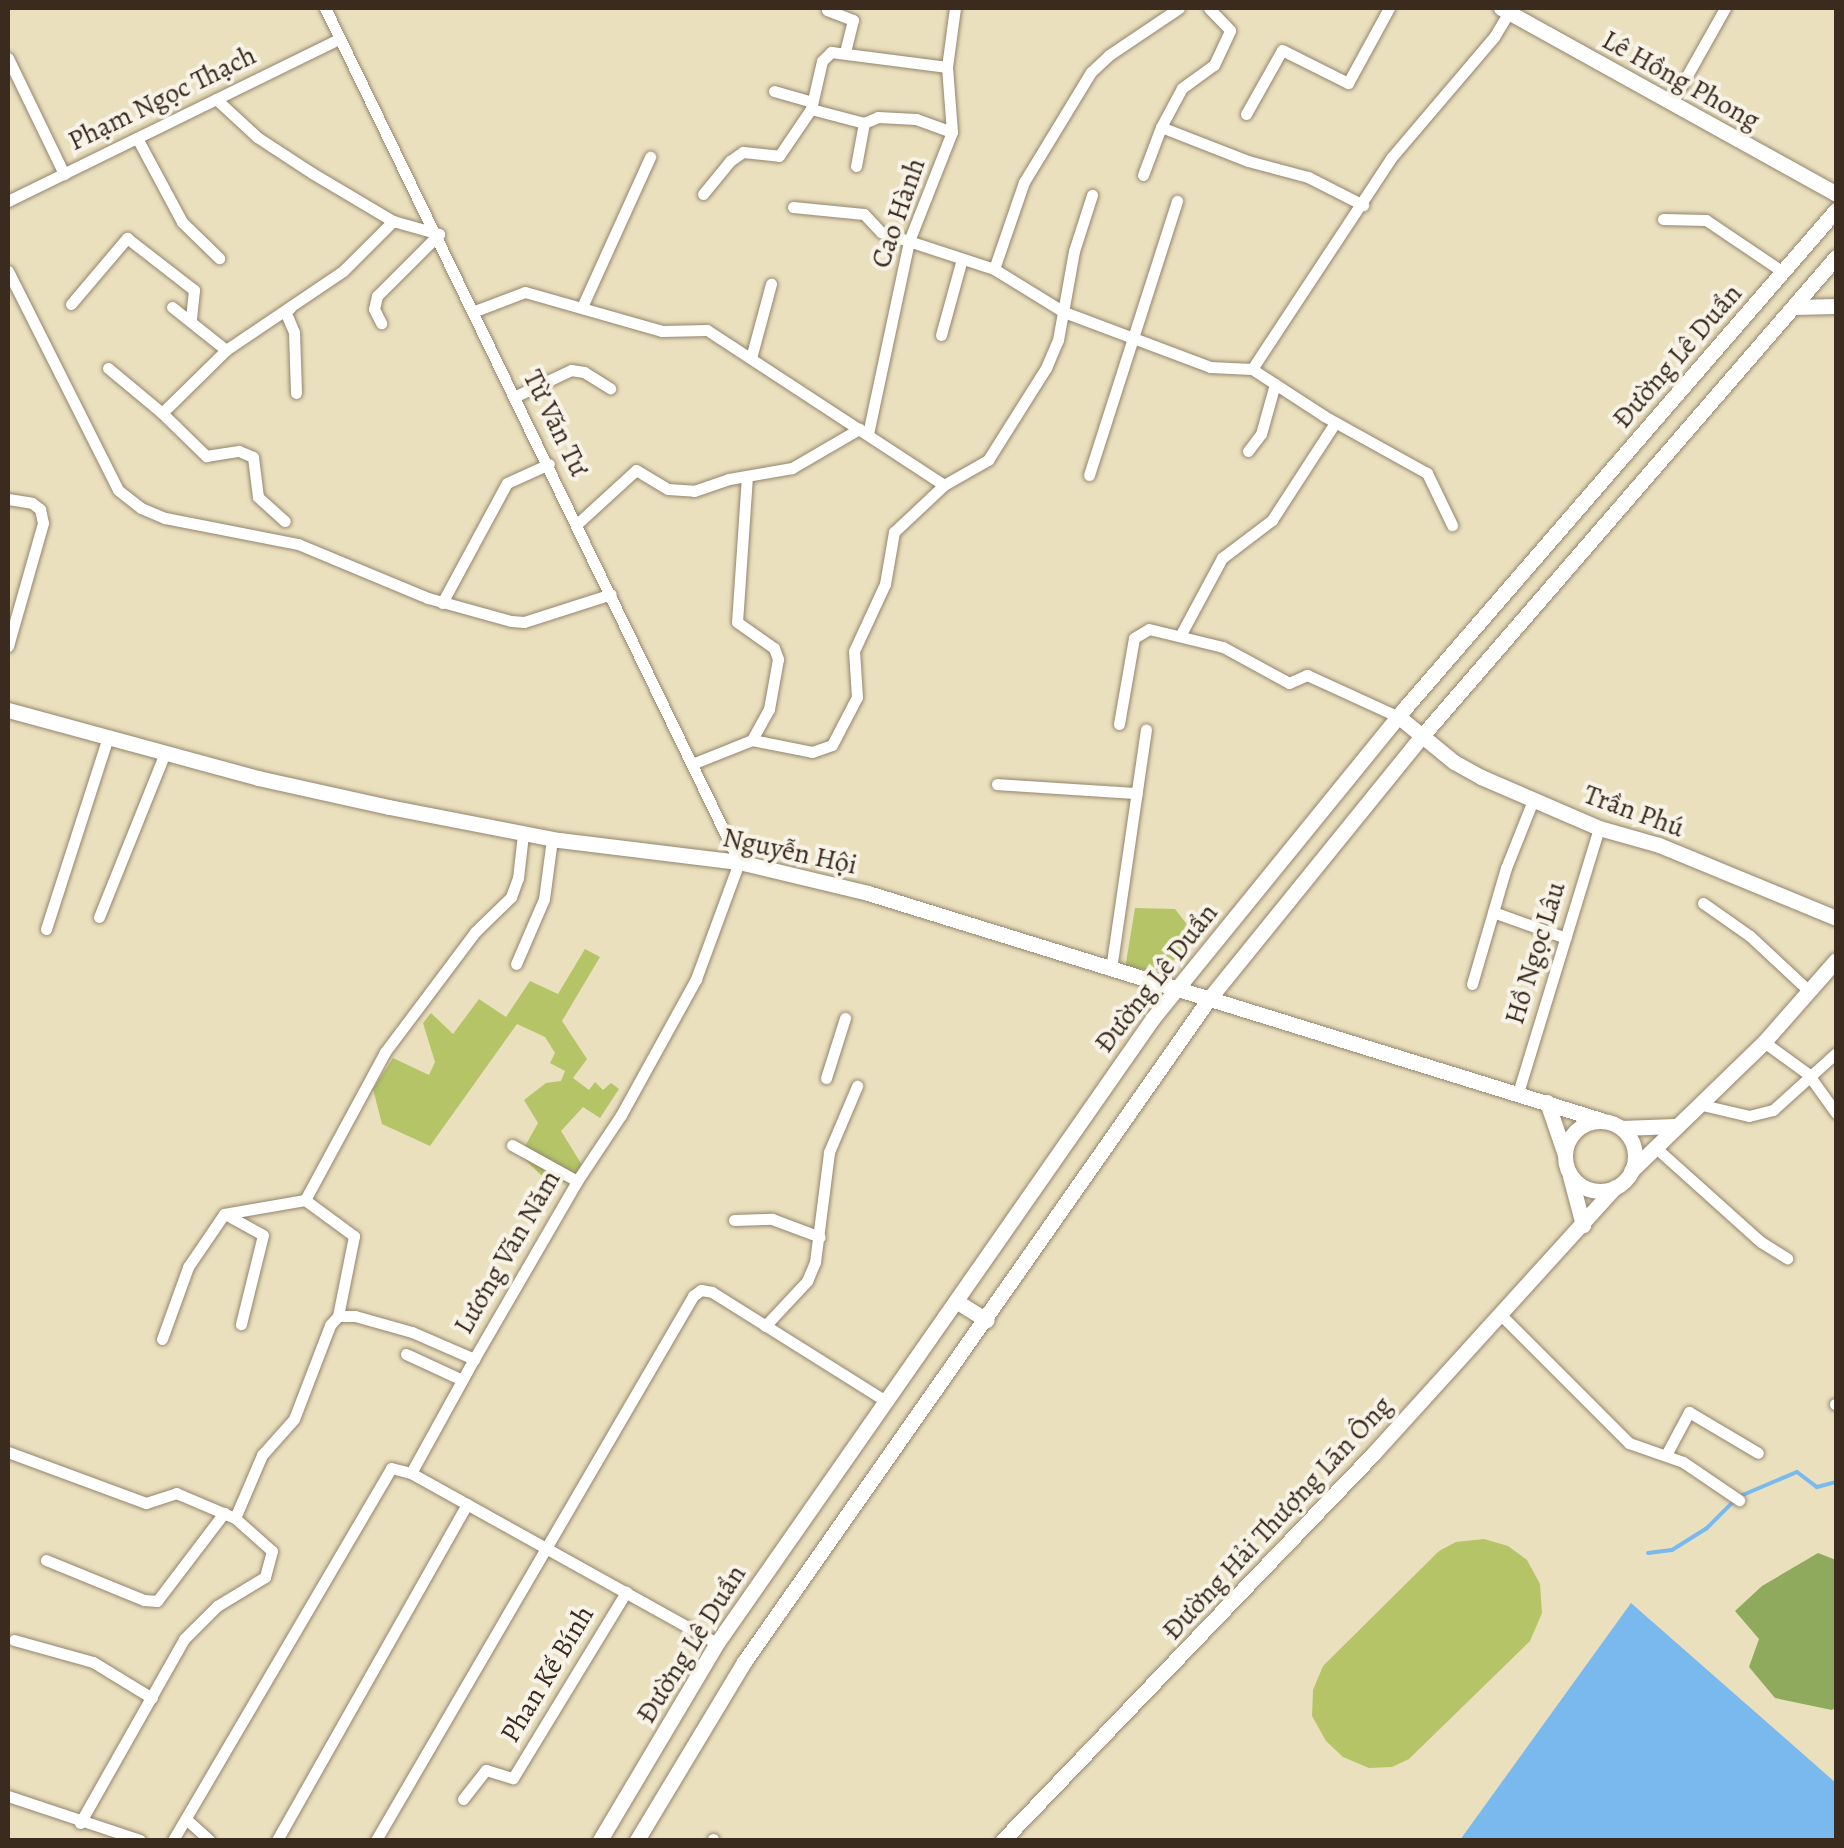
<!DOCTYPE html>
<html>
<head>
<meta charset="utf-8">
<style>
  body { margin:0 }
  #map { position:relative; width:1844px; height:1848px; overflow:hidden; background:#ebe0be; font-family:Alegreya,serif }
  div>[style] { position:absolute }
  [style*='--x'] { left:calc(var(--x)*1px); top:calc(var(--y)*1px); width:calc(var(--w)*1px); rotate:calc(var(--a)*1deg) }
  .green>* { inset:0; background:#b4c467 }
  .forest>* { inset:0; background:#8faa5c }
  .water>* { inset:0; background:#79b9ed }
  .stream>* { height:4px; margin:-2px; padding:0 2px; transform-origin:2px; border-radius:2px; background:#79b9ed }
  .roads { filter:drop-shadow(0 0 2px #93856e) drop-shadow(0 0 2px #93856e) }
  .street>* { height:11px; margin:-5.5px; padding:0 5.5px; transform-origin:5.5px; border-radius:5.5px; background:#fff }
  .secondary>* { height:15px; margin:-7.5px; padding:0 7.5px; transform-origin:7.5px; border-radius:7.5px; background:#fff }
  .secondary>.ring { margin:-7.5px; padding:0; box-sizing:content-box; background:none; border:15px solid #fff; border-radius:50% }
  span { translate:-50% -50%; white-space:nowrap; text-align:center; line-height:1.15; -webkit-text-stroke:8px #f7f3e8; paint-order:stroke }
  .street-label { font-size:28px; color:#3b2a1e }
  .frame { position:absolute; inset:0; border:10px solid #3b2a1e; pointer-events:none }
</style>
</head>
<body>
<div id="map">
  <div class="green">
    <i style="clip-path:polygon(1135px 908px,1175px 909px,1198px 939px,1162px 970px,1125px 969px)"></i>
    <i style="clip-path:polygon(585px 949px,600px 957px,562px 1021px,587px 1059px,573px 1078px,589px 1090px,595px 1082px,603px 1090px,611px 1083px,619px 1089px,600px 1118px,583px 1107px,561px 1131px,582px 1165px,570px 1184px,541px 1175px,520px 1155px,538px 1123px,524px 1100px,546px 1083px,561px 1081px,565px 1071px,550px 1063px,555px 1053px,545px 1037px,517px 1024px,430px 1146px,382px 1124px,373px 1089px,393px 1058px,429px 1075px,435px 1062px,423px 1023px,431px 1013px,453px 1034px,479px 999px,506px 1017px,530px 981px,558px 994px)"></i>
    <i style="clip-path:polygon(1484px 1539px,1508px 1546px,1527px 1560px,1540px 1584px,1542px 1613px,1530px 1641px,1409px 1759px,1392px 1767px,1369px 1768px,1343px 1757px,1326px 1741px,1312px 1716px,1313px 1690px,1323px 1666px,1439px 1551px,1456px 1542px)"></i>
  </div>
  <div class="forest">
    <i style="clip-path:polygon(1818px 1553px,1836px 1560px,1836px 1707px,1832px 1710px,1775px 1698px,1749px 1667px,1759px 1639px,1735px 1611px,1762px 1586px)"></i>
  </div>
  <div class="water">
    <i style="clip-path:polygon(1631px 1603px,1836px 1783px,1836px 1840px,1460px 1840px)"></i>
  </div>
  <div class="stream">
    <i style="--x:1648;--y:1553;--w:24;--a:-7"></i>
    <i style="--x:1672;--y:1550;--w:40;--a:-32"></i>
    <i style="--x:1706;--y:1529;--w:45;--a:-45"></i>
    <i style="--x:1738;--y:1497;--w:64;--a:-23"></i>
    <i style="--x:1797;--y:1472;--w:25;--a:37"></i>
    <i style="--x:1817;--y:1487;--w:20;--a:-15"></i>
  </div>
  <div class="roads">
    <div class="street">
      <i style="--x:827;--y:10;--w:28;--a:21"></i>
      <i style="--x:853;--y:20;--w:33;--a:104"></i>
      <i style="--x:8;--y:58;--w:129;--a:64.2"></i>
      <i style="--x:774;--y:91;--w:40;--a:16"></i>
      <i style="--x:216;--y:99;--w:56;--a:42.8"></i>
      <i style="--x:257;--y:137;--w:66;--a:33.2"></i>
      <i style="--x:312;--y:173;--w:94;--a:30.7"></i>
      <i style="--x:393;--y:221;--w:48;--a:15.8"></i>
      <i style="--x:439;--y:234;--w:88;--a:135"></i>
      <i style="--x:377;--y:296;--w:13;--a:103"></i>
      <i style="--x:374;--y:309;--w:16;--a:63"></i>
      <i style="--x:1671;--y:104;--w:110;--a:-60.6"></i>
      <i style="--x:811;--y:109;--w:49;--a:-77.1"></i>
      <i style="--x:822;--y:61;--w:13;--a:-45"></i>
      <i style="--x:831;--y:52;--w:117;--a:7.4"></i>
      <i style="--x:1246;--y:114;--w:73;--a:-60.6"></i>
      <i style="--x:1282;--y:50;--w:74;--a:26.6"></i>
      <i style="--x:1348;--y:83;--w:85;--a:-61.3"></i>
      <i style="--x:1161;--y:127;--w:44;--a:-61.7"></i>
      <i style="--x:1182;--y:88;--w:39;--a:-36"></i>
      <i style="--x:1214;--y:65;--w:38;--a:-65"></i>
      <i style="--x:1230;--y:30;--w:30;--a:-134"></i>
      <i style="--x:137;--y:138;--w:95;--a:61.8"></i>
      <i style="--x:182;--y:222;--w:52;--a:44.2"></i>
      <i style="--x:856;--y:166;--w:44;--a:-79.5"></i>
      <i style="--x:1143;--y:175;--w:51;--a:-69.4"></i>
      <i style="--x:1161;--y:127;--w:93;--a:21.3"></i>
      <i style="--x:1248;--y:161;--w:62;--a:14.9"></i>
      <i style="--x:1308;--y:177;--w:62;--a:27"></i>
      <i style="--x:703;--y:194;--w:43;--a:-50.7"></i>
      <i style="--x:730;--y:161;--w:16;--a:-35"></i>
      <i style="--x:743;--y:152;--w:36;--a:6"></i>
      <i style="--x:779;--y:156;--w:57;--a:-55.8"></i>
      <i style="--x:811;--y:109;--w:55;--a:14.8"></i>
      <i style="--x:864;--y:123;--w:15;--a:-23"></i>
      <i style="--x:878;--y:117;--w:38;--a:3"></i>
      <i style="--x:916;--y:119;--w:38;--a:20"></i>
      <i style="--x:8;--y:201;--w:368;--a:-26.1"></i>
      <i style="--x:793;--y:207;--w:71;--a:5.6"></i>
      <i style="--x:864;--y:214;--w:25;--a:47"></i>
      <i style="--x:881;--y:232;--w:119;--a:18.1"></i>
      <i style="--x:994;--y:269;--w:82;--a:31.6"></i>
      <i style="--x:1064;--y:312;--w:156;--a:20.6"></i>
      <i style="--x:1210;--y:367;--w:42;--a:2.7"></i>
      <i style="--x:1252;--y:369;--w:86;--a:33.1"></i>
      <i style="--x:1324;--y:416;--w:118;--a:29"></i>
      <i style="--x:1427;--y:473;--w:58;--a:64.3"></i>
      <i style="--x:1663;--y:219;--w:43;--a:1.3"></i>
      <i style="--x:1706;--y:220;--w:93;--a:34"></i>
      <i style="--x:994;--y:269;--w:92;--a:-71"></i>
      <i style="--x:1024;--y:182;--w:129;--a:-58.7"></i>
      <i style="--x:1091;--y:72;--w:25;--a:-43"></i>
      <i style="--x:1109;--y:55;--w:84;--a:-33.9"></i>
      <i style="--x:8;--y:271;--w:245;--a:63.3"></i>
      <i style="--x:118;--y:490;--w:29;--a:38"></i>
      <i style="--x:141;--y:508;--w:26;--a:23"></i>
      <i style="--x:165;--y:518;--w:136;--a:11.1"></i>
      <i style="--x:298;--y:544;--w:141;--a:22.6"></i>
      <i style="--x:428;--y:598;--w:86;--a:15.5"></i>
      <i style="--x:511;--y:621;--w:13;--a:4"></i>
      <i style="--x:524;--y:622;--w:91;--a:-17.8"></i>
      <i style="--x:71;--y:304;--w:87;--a:-49.7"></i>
      <i style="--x:127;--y:238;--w:85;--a:37.8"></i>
      <i style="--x:194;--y:290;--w:30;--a:96"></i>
      <i style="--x:172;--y:307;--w:69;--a:38.5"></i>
      <i style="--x:582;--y:307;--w:165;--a:-65.6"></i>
      <i style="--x:290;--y:308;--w:6;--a:149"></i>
      <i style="--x:285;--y:311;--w:23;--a:67"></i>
      <i style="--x:294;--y:332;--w:61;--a:88.1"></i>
      <i style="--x:475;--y:311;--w:53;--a:-20.8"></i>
      <i style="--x:525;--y:292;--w:142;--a:15.9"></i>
      <i style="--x:662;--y:331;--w:45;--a:-1.3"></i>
      <i style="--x:707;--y:330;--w:283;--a:33.2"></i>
      <i style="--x:941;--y:335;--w:79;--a:-74.6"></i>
      <i style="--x:751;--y:358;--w:77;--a:-74.9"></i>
      <i style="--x:108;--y:368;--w:70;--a:39.8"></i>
      <i style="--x:162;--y:413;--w:90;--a:-44.5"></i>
      <i style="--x:226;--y:350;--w:141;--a:-34"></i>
      <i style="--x:343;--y:271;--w:71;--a:-45"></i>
      <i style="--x:1252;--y:369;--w:253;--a:-56.6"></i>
      <i style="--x:1391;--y:158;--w:159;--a:-49.6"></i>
      <i style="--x:1494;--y:37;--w:29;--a:-59"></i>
      <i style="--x:516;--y:396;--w:61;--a:-25.3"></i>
      <i style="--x:571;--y:370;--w:13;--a:9"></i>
      <i style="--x:584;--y:372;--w:31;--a:32"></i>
      <i style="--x:162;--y:413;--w:62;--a:44.3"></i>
      <i style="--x:206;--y:456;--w:33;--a:-9"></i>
      <i style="--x:239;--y:451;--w:15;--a:23"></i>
      <i style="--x:253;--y:457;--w:40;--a:82.9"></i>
      <i style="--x:258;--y:497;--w:36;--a:42"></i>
      <i style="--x:868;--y:434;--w:197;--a:-78"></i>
      <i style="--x:909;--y:241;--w:117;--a:-68.5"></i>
      <i style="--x:952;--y:132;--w:65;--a:-94.4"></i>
      <i style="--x:947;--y:67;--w:60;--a:-82.3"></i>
      <i style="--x:1248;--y:451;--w:21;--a:-53"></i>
      <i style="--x:1261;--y:434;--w:52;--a:-74.4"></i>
      <i style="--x:1089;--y:475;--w:288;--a:-72.2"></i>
      <i style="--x:747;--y:476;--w:146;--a:93.9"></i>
      <i style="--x:737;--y:622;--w:45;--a:35.1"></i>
      <i style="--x:774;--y:648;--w:12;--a:70"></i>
      <i style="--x:778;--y:659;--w:51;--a:100.2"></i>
      <i style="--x:769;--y:709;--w:35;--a:119"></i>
      <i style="--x:8;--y:499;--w:24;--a:9"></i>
      <i style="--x:32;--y:503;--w:10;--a:37"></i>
      <i style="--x:40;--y:509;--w:14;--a:78"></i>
      <i style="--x:43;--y:523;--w:128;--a:105.9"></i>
      <i style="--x:577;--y:524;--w:80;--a:-42.5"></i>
      <i style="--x:636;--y:470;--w:37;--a:31"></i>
      <i style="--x:668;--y:489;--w:26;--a:4"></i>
      <i style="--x:694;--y:491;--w:37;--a:-19"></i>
      <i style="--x:729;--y:479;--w:64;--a:-9.9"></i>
      <i style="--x:792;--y:468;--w:78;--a:-30.2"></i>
      <i style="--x:442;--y:603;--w:136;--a:-61.6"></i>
      <i style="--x:507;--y:483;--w:46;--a:-24.3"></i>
      <i style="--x:1180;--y:636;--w:89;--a:-61.7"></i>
      <i style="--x:1222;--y:558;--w:63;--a:-37.2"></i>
      <i style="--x:1272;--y:520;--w:116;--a:-57"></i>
      <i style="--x:1119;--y:724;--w:87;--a:-80.1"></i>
      <i style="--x:1134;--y:638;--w:17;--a:-31"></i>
      <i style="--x:1149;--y:629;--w:76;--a:13.7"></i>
      <i style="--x:1223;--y:647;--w:75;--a:28.6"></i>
      <i style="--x:1289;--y:683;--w:20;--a:-24"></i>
      <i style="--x:1307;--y:675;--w:101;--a:24.5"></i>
      <i style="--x:692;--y:764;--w:65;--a:-21.8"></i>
      <i style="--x:752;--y:740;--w:61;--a:11.3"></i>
      <i style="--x:812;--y:752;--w:21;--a:-19"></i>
      <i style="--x:832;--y:745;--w:54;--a:-62.5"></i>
      <i style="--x:857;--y:697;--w:46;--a:-93.7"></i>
      <i style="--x:854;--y:651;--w:74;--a:-65.2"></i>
      <i style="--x:885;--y:584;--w:53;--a:-80.2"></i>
      <i style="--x:894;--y:532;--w:69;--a:-43.2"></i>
      <i style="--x:944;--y:485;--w:51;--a:-29.6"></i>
      <i style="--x:988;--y:460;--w:109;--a:-57.8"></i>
      <i style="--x:1046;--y:368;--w:30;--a:-67"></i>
      <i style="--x:1058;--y:340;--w:90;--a:-79.8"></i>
      <i style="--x:1074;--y:251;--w:59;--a:-72.2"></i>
      <i style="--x:997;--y:784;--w:140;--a:3.7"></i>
      <i style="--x:1703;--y:903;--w:57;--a:35.1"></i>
      <i style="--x:1750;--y:936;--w:81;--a:43"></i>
      <i style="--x:1493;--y:912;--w:77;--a:19.6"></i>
      <i style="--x:99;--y:917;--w:177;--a:-68.1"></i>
      <i style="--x:46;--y:929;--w:202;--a:-72.1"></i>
      <i style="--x:516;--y:964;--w:71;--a:-66.7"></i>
      <i style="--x:544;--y:899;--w:61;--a:-82.4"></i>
      <i style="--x:1111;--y:969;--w:242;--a:-81.7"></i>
      <i style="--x:1472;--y:984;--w:121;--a:-73.7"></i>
      <i style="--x:1506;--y:868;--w:73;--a:-68.3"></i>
      <i style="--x:1764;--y:1042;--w:54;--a:36"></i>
      <i style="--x:1808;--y:1074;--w:48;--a:54.3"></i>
      <i style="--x:826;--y:1078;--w:63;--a:-72.4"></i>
      <i style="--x:1518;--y:1093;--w:277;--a:-73"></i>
      <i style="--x:1698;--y:1104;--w:52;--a:13.2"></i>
      <i style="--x:1749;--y:1116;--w:25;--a:-14"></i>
      <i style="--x:1773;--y:1110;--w:85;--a:-42.1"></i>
      <i style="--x:512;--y:1145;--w:74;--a:29"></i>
      <i style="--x:1655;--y:1147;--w:142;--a:41.9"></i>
      <i style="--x:1761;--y:1242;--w:31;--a:32"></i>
      <i style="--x:305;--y:1200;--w:61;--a:36.3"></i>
      <i style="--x:354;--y:1236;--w:82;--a:101.3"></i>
      <i style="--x:225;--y:1214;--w:43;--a:28.9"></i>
      <i style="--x:263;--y:1235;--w:92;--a:103.9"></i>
      <i style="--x:734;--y:1220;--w:38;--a:-2"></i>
      <i style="--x:772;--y:1219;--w:51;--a:20.6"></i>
      <i style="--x:1501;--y:1315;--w:181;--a:45"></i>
      <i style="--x:1629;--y:1443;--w:57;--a:19.4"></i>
      <i style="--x:1683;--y:1462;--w:68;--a:34.2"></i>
      <i style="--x:765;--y:1326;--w:62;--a:-47"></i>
      <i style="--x:807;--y:1281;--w:21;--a:-67"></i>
      <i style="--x:815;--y:1262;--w:111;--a:-82.7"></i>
      <i style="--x:829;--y:1152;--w:72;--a:-67"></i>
      <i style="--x:162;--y:1339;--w:77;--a:-70.1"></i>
      <i style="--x:188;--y:1267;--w:64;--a:-55.8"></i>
      <i style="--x:224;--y:1214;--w:82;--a:-9.8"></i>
      <i style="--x:305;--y:1200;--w:168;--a:-61.6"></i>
      <i style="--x:385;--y:1052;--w:150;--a:-53.1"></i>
      <i style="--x:475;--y:932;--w:50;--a:-44.2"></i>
      <i style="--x:511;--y:897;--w:20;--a:-70"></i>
      <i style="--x:518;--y:878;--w:44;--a:-83.5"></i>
      <i style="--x:406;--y:1354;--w:62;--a:24.9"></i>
      <i style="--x:1835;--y:1404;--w:1;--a:0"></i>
      <i style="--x:8;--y:1452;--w:147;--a:20.3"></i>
      <i style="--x:146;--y:1503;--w:32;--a:-18"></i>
      <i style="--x:176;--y:1493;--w:64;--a:23"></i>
      <i style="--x:1666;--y:1455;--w:49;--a:-61.9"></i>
      <i style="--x:1689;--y:1412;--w:80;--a:30.7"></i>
      <i style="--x:411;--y:1473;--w:130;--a:-61.1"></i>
      <i style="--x:46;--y:1560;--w:106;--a:22.2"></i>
      <i style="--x:144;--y:1600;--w:13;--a:4"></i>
      <i style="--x:157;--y:1601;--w:111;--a:-52.7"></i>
      <i style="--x:14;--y:1640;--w:82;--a:15.6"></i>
      <i style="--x:93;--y:1662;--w:69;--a:31.4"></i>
      <i style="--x:8;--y:1796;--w:139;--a:18.4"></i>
      <i style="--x:463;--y:1799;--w:37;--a:-52"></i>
      <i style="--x:486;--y:1770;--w:28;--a:17"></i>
      <i style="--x:513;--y:1778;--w:218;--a:-58.7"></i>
      <i style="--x:186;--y:1819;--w:31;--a:42"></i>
      <i style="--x:80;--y:1823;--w:211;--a:-60.5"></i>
      <i style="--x:184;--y:1639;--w:47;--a:-45"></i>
      <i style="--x:217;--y:1606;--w:56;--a:-31.1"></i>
      <i style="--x:265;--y:1577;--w:27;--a:-75"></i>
      <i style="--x:272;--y:1551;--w:50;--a:-138.3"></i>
      <i style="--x:235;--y:1518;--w:69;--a:-66.8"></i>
      <i style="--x:262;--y:1455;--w:48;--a:-48.4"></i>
      <i style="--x:294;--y:1419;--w:101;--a:-69"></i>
      <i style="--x:330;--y:1325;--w:12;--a:-48"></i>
      <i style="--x:338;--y:1316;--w:17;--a:0"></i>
      <i style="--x:355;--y:1316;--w:59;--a:15.7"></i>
      <i style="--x:412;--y:1332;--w:68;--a:23.5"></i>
      <i style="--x:474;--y:1359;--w:206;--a:-59.9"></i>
      <i style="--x:577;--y:1181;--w:79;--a:-56.3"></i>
      <i style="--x:621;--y:1115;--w:155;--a:-61.1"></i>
      <i style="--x:696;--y:979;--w:125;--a:-69.8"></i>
      <i style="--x:739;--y:862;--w:949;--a:-115.86"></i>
      <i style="--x:173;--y:1840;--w:431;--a:-59.6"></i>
      <i style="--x:391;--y:1468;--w:21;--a:14"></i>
      <i style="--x:411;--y:1473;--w:350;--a:29.1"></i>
      <i style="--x:277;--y:1840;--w:386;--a:-60.5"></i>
      <i style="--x:376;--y:1840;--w:630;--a:-59.77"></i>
      <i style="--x:693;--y:1296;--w:10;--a:-37"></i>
      <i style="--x:701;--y:1290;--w:11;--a:10"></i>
      <i style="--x:712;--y:1292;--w:205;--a:32.1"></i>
      <i style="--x:713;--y:1840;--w:1;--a:-90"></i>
    </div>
    <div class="secondary">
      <i style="--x:1501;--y:8;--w:383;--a:29"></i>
      <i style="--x:1794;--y:307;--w:42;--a:-1.4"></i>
      <i style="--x:8;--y:710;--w:259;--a:15.2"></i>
      <i style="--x:258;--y:778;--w:134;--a:12.5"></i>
      <i style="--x:389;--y:807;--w:173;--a:11"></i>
      <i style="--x:559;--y:840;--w:181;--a:7"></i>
      <i style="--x:739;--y:862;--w:133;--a:13.5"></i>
      <i style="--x:868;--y:893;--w:767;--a:17.21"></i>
      <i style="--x:1399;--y:717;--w:71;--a:39.3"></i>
      <i style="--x:1454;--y:762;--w:31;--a:29"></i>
      <i style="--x:1481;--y:777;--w:129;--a:23.4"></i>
      <i style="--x:1599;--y:828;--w:62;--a:15.8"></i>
      <i style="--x:1659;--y:845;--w:191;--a:22.4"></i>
      <i style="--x:1547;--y:1102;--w:53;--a:71.2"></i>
      <i class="ring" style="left:1565px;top:1121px;width:55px;height:55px"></i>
      <i style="--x:1621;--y:1128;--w:54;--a:-2.1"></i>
      <i style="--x:1631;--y:1171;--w:185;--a:-44.1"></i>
      <i style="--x:1764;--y:1042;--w:109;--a:-48.7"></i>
      <i style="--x:1570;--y:1176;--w:51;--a:75.1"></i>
      <i style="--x:956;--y:1301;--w:36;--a:32"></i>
      <i style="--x:600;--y:1840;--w:229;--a:-59.3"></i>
      <i style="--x:717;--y:1643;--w:762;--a:-55.1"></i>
      <i style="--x:1153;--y:1018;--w:398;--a:-50.9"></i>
      <i style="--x:1404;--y:709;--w:660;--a:-49.12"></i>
      <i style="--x:637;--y:1840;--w:208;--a:-59"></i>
      <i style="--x:744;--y:1662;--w:808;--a:-54.97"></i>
      <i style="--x:1208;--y:1000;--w:338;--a:-51"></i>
      <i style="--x:1421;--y:737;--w:635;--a:-49.15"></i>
      <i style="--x:1003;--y:1840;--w:535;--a:-46.21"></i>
      <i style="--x:1373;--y:1454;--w:360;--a:-47.8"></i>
    </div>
  </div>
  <div class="street-label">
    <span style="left:1681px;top:80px;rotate:29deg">Lê Hồng Phong</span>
    <span style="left:162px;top:98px;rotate:-26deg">Phạm Ngọc Thạch</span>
    <span style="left:898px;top:213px;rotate:-71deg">Cao Hành</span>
    <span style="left:1677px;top:356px;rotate:-49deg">Đường Lê Duẩn</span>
    <span style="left:556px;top:423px;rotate:64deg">Từ Văn Tư</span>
    <span style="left:1634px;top:811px;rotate:20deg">Trần Phú</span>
    <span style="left:790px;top:851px;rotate:12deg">Nguyễn Hội</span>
    <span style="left:1535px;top:953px;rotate:-73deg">Hồ Ngọc Lâu</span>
    <span style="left:1156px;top:978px;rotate:-52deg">Đường Lê Duẩn</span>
    <span style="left:507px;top:1252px;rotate:-60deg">Lương Văn Năm</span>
    <span style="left:1277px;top:1518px;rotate:-47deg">Đường Hải Thượng Lãn Ông</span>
    <span style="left:691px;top:1644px;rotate:-58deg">Đường Lê Duẩn</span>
    <span style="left:547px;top:1674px;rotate:-59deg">Phan Kế Bính</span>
  </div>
  <div class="frame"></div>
</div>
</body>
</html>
